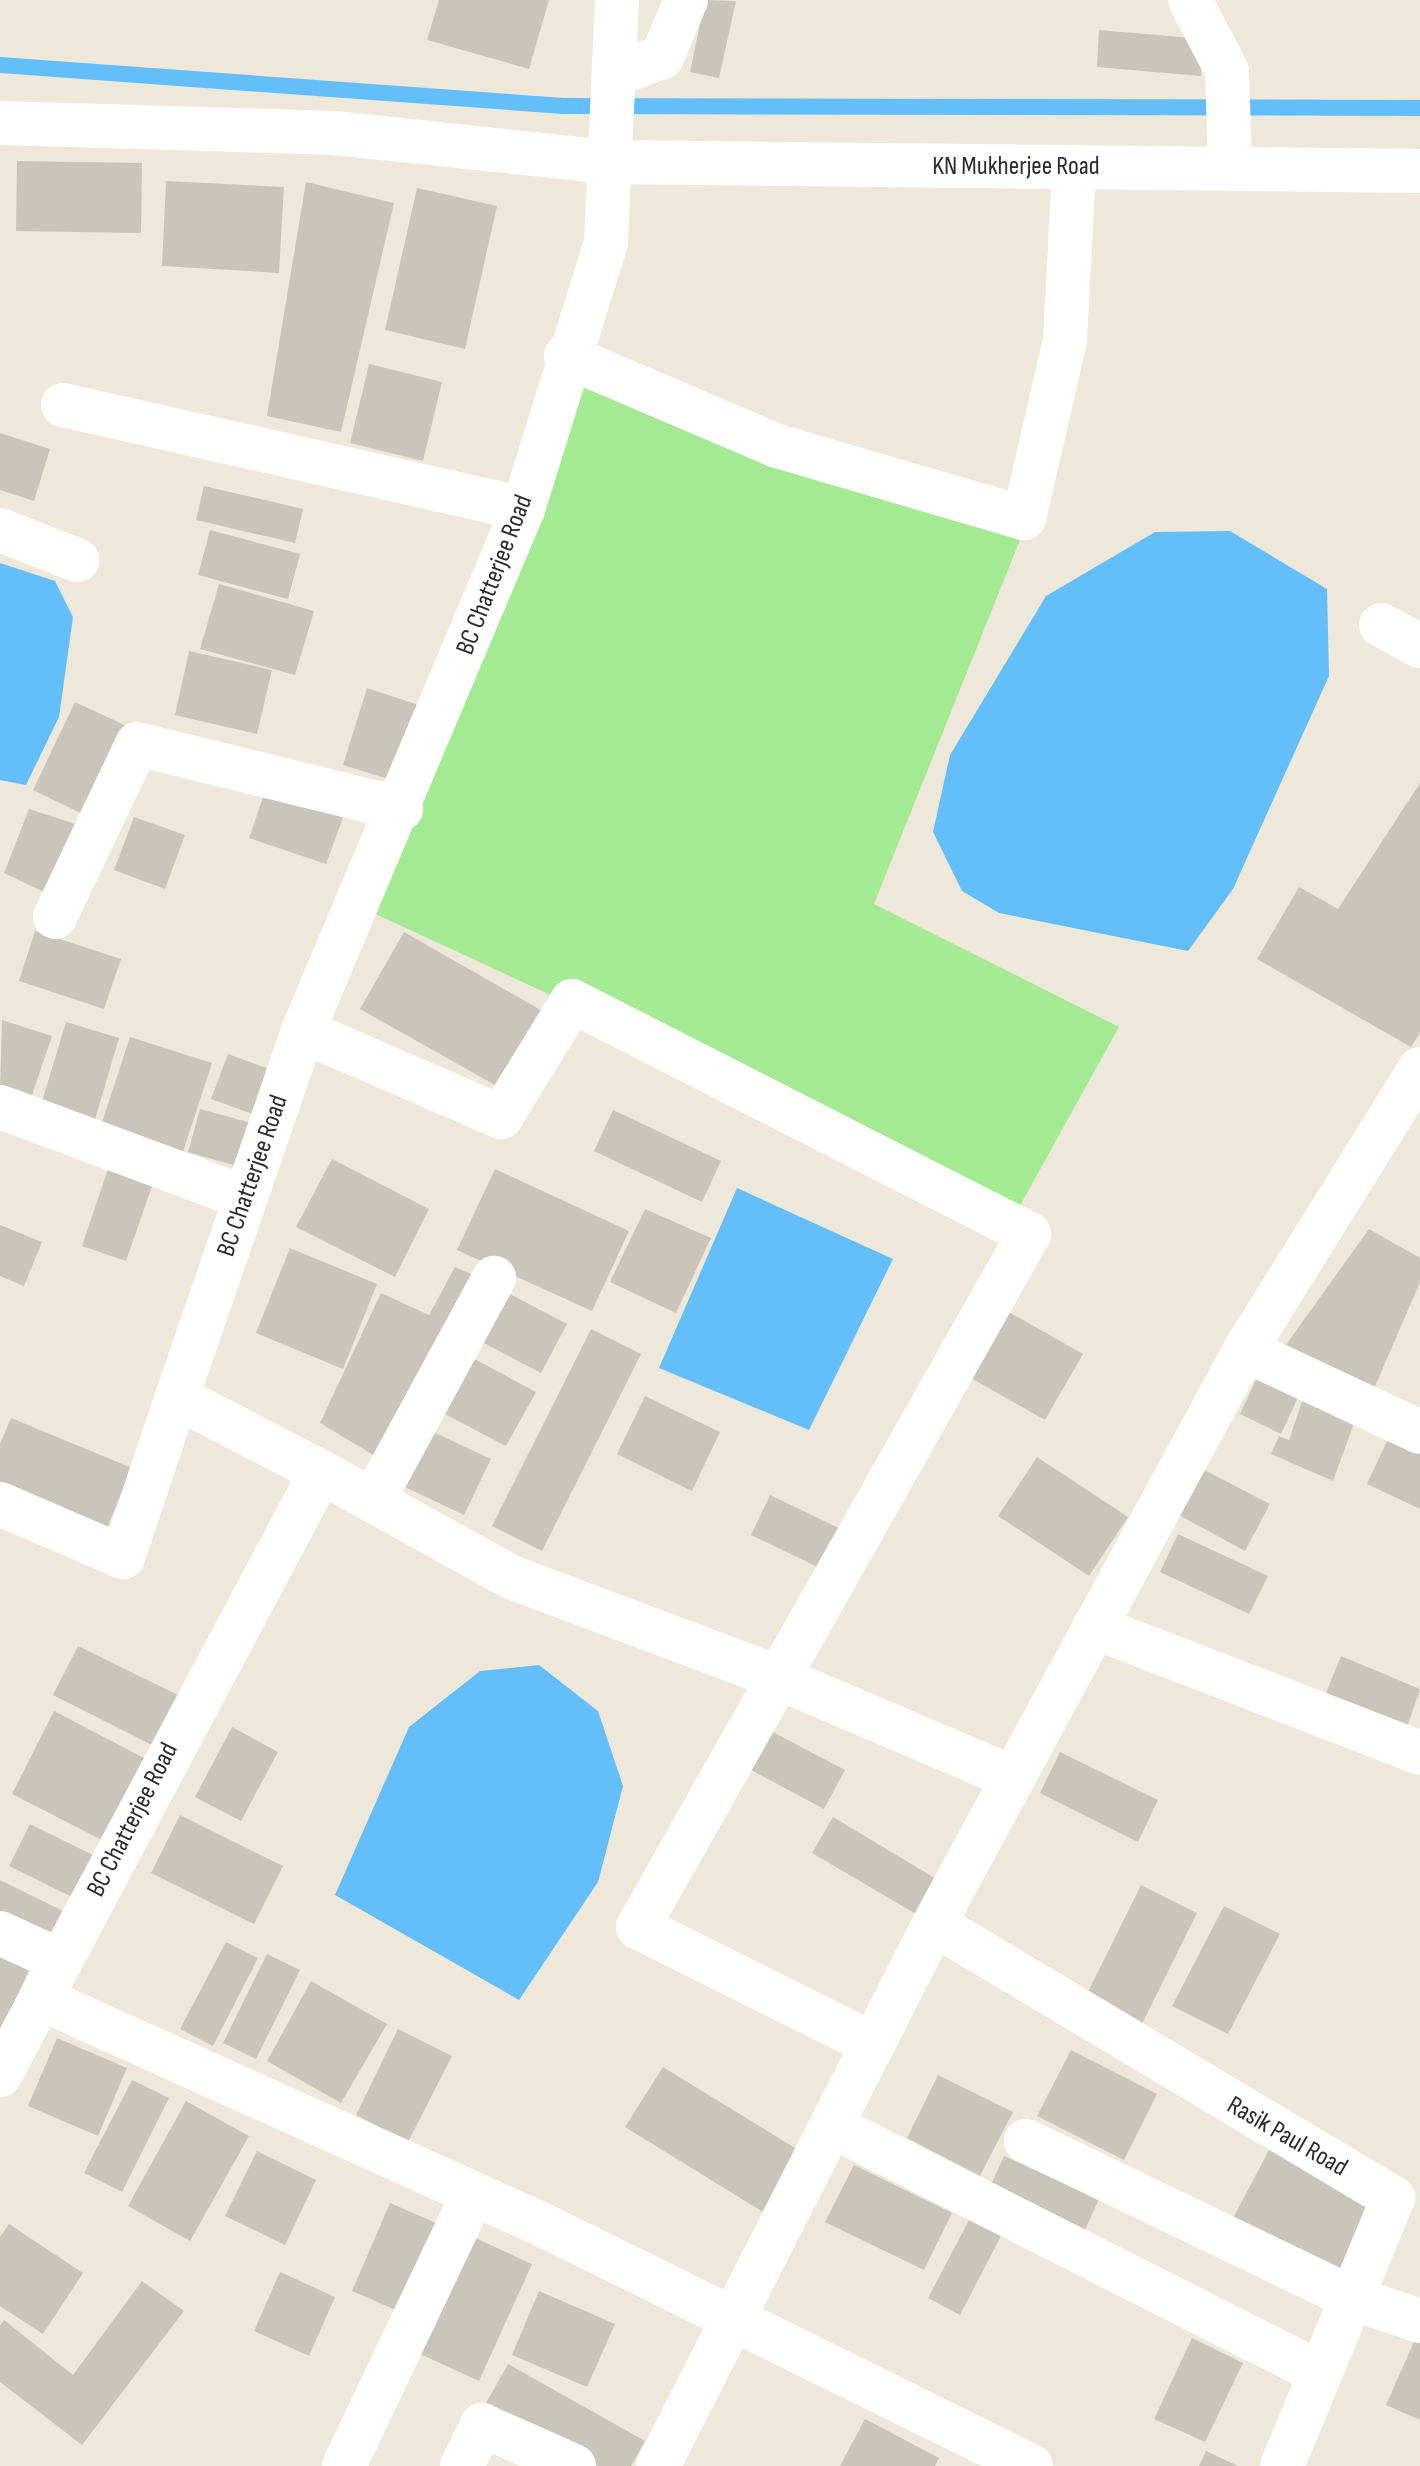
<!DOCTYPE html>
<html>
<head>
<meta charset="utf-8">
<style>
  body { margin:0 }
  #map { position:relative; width:1420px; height:2466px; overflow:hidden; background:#eee8db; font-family:"Sofia Sans Condensed",sans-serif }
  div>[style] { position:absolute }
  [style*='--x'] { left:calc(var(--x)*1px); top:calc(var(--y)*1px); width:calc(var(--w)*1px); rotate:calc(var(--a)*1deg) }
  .green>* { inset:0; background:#a4ea92 }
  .water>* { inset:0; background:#64befa }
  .stream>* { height:16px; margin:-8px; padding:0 8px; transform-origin:8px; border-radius:8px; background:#64befa }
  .building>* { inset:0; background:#c9c5bb }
  .street>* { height:44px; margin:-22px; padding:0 22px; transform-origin:22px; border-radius:22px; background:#fff }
  .secondary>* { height:44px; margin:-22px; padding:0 22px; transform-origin:22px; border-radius:22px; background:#fff }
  span { translate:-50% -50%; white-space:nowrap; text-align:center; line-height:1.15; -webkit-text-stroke:6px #fff; paint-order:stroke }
  .street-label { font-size:26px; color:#2a2a2a }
</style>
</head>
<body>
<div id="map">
  <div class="green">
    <i style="clip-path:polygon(576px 374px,778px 461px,1020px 540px,874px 904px,1119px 1027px,1017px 1211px,367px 910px)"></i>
  </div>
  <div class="water">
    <i style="clip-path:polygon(1230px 531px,1327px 589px,1329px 676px,1233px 889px,1188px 951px,999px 913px,962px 891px,933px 832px,950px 755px,1046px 596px,1155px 532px)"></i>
    <i style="clip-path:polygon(0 563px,55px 581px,73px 617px,59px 717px,26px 785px,0 780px)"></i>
    <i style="clip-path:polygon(737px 1188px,893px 1259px,809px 1430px,659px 1368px)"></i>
    <i style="clip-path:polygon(539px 1665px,598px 1711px,623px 1786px,598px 1882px,519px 2000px,335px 1895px,409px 1727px,480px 1671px)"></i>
  </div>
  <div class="stream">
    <i style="--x:0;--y:65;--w:565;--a:4.16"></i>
    <i style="--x:564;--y:106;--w:856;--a:0.13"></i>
  </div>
  <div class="building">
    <i style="clip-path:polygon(439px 0,549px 0,529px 69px,427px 40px)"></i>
    <i style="clip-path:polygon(705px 0,736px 1px,719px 78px,690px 72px)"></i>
    <i style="clip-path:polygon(1099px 30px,1204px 39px,1201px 76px,1097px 67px)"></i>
    <i style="clip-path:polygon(17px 161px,142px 163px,141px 233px,16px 231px)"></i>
    <i style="clip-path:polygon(166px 181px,284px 187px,279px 273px,162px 266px)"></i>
    <i style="clip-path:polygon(306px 182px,394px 203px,341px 432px,267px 416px)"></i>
    <i style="clip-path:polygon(417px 188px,497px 206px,465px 349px,385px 330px)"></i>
    <i style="clip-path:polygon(369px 364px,442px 382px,423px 461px,350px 443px)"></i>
    <i style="clip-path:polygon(0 433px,50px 449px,34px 501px,0 490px)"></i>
    <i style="clip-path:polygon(204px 486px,303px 509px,295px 543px,196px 520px)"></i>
    <i style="clip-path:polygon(210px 530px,300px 554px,288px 599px,198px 575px)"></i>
    <i style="clip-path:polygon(219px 584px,314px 611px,295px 675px,200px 649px)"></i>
    <i style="clip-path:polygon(189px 651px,272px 670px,257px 734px,175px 715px)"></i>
    <i style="clip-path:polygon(367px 688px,428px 708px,398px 782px,343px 765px)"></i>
    <i style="clip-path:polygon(75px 702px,133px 729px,91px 818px,33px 790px)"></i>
    <i style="clip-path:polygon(1420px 783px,1420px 1033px,1411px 1047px,1257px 959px,1299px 887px,1338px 909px)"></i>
    <i style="clip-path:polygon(267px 786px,345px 812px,326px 864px,249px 838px)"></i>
    <i style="clip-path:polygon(29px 809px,91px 829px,57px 898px,4px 873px)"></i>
    <i style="clip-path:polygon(134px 817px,185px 835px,165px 889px,114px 870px)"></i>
    <i style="clip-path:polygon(35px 931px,121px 959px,104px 1009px,19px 981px)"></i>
    <i style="clip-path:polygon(404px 932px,546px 1013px,502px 1089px,360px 1009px)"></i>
    <i style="clip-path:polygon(2px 1020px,52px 1036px,30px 1101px,0 1091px)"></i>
    <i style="clip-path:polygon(66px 1022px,119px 1038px,94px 1123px,40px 1108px)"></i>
    <i style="clip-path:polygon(130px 1037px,212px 1063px,183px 1152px,101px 1125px)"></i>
    <i style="clip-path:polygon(228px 1054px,283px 1074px,266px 1119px,211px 1099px)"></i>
    <i style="clip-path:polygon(200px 1109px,266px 1127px,254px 1171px,188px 1152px)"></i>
    <i style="clip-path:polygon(613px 1110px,721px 1161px,702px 1202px,594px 1151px)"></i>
    <i style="clip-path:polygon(332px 1159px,429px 1209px,395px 1277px,296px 1227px)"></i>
    <i style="clip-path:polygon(111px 1160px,156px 1175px,126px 1261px,82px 1246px)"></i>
    <i style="clip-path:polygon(495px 1169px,629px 1231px,592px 1311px,457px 1250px)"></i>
    <i style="clip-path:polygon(645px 1209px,711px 1238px,676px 1313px,610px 1282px)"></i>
    <i style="clip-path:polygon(0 1225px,42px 1242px,24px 1286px,0 1276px)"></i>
    <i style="clip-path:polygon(1369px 1229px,1420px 1258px,1420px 1282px,1373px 1391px,1283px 1349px)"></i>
    <i style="clip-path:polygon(290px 1248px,377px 1284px,343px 1369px,256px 1333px)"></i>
    <i style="clip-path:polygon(455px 1267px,484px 1280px,385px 1462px,320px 1423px,381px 1293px,429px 1315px)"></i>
    <i style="clip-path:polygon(504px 1291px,567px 1324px,541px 1373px,478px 1340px)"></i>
    <i style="clip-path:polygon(1007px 1311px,1083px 1354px,1045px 1420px,969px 1377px)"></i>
    <i style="clip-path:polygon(591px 1329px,641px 1354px,542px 1551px,492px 1526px)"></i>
    <i style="clip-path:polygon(469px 1356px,536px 1392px,506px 1446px,439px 1411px)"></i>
    <i style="clip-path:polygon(1261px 1369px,1302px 1389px,1281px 1434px,1240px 1414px)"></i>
    <i style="clip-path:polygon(645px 1396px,720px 1432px,692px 1491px,617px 1454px)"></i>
    <i style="clip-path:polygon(1304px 1396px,1357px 1415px,1333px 1481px,1271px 1454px,1279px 1436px,1289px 1440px)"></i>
    <i style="clip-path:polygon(11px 1418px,132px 1468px,107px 1528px,0 1485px,0 1444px)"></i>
    <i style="clip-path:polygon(431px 1431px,491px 1459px,464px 1515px,405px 1487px)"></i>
    <i style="clip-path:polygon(1388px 1439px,1420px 1454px,1420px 1509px,1367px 1484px)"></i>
    <i style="clip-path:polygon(1037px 1457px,1128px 1517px,1089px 1576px,998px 1516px)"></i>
    <i style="clip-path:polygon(1187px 1461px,1270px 1504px,1245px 1551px,1164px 1507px)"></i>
    <i style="clip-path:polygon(770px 1495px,845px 1531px,826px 1571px,751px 1535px)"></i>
    <i style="clip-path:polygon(1178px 1534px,1268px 1576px,1249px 1614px,1160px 1572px)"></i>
    <i style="clip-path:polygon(78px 1646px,178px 1695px,152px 1745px,53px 1695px)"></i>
    <i style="clip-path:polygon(1341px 1656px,1420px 1689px,1403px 1739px,1321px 1705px)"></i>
    <i style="clip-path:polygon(54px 1711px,144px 1758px,102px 1840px,12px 1794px)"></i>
    <i style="clip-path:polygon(756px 1723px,845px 1770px,824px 1809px,736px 1762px)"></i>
    <i style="clip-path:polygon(232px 1727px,278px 1752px,241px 1821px,195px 1797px)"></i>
    <i style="clip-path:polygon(1060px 1752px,1158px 1800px,1138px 1842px,1040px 1793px)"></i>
    <i style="clip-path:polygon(180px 1815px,283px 1866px,254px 1924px,151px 1873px)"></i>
    <i style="clip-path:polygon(833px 1817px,938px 1880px,916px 1914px,812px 1853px)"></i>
    <i style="clip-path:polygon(30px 1824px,95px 1856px,74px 1898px,9px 1866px)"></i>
    <i style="clip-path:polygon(0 1880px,65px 1912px,46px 1952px,0 1929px)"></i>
    <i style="clip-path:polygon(1141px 1885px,1197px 1913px,1136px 2036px,1080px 2008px)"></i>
    <i style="clip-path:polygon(1224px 1906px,1280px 1934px,1228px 2034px,1172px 2006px)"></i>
    <i style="clip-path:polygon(0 1941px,35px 1956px,0 2036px)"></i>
    <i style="clip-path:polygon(226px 1942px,258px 1958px,213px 2046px,180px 2029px)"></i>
    <i style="clip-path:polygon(267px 1954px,300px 1970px,256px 2059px,223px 2043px)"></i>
    <i style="clip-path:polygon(311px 1981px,387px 2024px,341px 2103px,267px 2061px)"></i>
    <i style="clip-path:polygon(398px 2029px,452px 2056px,408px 2142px,356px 2115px)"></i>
    <i style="clip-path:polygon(57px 2038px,127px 2068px,98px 2136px,28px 2106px)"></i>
    <i style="clip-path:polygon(1071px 2050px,1157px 2094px,1124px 2160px,1037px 2116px)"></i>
    <i style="clip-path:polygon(663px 2067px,800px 2151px,763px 2212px,625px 2127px)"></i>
    <i style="clip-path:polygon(938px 2075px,1013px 2112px,980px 2176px,907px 2138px)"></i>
    <i style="clip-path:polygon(132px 2080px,169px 2098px,122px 2192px,84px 2173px)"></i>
    <i style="clip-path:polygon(186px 2101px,249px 2136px,190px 2241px,128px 2206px)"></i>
    <i style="clip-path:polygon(1269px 2150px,1378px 2207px,1339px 2279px,1231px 2222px)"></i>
    <i style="clip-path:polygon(257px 2151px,316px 2180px,285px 2245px,225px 2216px)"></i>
    <i style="clip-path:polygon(1004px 2156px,1099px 2199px,1084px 2232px,989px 2189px)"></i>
    <i style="clip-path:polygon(854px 2165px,952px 2213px,924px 2270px,825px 2222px)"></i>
    <i style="clip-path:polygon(390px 2203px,443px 2226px,405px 2314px,352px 2291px)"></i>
    <i style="clip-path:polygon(969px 2220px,1001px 2236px,960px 2315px,928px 2298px)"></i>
    <i style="clip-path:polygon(9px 2224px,83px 2273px,43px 2334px,0 2306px,0 2237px)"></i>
    <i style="clip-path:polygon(471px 2236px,532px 2264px,479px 2381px,418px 2353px)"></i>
    <i style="clip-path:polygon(280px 2272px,335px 2297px,309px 2356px,254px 2331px)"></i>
    <i style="clip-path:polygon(142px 2281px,184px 2311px,82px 2445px,0 2382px,0 2326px,4px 2320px,73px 2375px)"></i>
    <i style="clip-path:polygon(539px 2291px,615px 2324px,587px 2387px,512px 2355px)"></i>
    <i style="clip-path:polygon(1420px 2328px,1420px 2420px,1386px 2405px)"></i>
    <i style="clip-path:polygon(1192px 2338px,1243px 2363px,1205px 2442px,1154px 2419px)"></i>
    <i style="clip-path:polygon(508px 2364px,645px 2441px,631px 2466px,594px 2466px,485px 2405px)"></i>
    <i style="clip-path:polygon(865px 2419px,939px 2458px,935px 2466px,840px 2466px)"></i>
    <i style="clip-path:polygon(1206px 2451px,1238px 2466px,1199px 2466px)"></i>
  </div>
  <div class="street">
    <i style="--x:1190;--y:0;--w:80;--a:62.5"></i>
    <i style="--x:1227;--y:71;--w:97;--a:88.2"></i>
    <i style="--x:616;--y:74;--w:49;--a:-20.3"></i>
    <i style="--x:662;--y:57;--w:62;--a:-67.2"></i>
    <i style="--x:566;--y:356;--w:229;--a:23.1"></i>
    <i style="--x:777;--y:446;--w:257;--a:16.3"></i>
    <i style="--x:1024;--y:518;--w:182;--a:-77"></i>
    <i style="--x:1065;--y:341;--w:174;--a:-87"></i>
    <i style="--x:63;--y:405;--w:472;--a:12.7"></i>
    <i style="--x:0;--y:530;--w:83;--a:21.3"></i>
    <i style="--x:1381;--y:625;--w:44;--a:28.3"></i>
    <i style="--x:55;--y:917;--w:191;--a:-64.6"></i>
    <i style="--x:137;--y:744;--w:272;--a:13.8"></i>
    <i style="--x:303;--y:1031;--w:216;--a:23.5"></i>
    <i style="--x:501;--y:1117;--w:136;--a:-58.5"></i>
    <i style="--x:572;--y:1001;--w:513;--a:27.01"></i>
    <i style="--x:1029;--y:1234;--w:796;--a:119.43"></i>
    <i style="--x:638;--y:1927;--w:263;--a:26.5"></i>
    <i style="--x:0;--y:1107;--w:262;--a:20.3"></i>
    <i style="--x:1245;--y:1350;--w:193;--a:25.1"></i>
    <i style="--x:321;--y:1472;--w:217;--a:28.9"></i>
    <i style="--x:511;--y:1577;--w:286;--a:20.6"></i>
    <i style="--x:779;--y:1678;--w:254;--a:23.1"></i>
    <i style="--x:373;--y:1501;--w:254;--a:-61.5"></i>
    <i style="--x:0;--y:1504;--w:134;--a:23.3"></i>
    <i style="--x:123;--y:1557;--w:169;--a:-71.4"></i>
    <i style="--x:1094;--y:1627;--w:350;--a:21.1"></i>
    <i style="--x:934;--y:1924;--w:535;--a:30.84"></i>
    <i style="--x:1393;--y:2198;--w:290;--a:112.5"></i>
    <i style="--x:0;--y:1933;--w:67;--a:24.7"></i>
    <i style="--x:42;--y:1999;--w:550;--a:24.28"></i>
    <i style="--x:543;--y:2225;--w:544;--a:26.28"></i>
    <i style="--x:0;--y:2075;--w:683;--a:-61.97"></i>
    <i style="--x:321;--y:1472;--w:162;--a:-152.5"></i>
    <i style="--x:177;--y:1397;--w:387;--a:-71"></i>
    <i style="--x:303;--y:1031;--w:566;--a:-67.15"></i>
    <i style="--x:523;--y:509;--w:280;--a:-72.7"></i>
    <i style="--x:606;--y:242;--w:242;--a:-87.4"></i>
    <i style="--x:832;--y:2126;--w:547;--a:26.85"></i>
    <i style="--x:1026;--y:2141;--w:362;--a:25.7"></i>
    <i style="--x:1352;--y:2298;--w:72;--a:18.7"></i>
    <i style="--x:344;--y:2466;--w:301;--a:-64.6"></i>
    <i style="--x:462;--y:2466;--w:46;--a:-64"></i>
    <i style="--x:482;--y:2425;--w:101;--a:24"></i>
    <i style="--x:658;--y:2466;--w:608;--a:-63.01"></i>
    <i style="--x:934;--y:1924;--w:653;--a:-61.55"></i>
    <i style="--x:1245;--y:1350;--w:331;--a:-58.1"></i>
  </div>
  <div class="secondary">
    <i style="--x:0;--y:123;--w:334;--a:1.7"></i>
    <i style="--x:334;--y:133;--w:280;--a:6"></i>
    <i style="--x:612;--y:162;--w:808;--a:0.64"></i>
  </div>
  <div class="street-label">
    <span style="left:1016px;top:167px">KN Mukherjee Road</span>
    <span style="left:495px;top:575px;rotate:-69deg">BC Chatterjee Road</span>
    <span style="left:253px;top:1176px;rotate:-71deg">BC Chatterjee Road</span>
    <span style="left:133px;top:1820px;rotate:-63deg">BC Chatterjee Road</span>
    <span style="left:1287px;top:2137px;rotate:30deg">Rasik Paul Road</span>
  </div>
</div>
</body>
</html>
